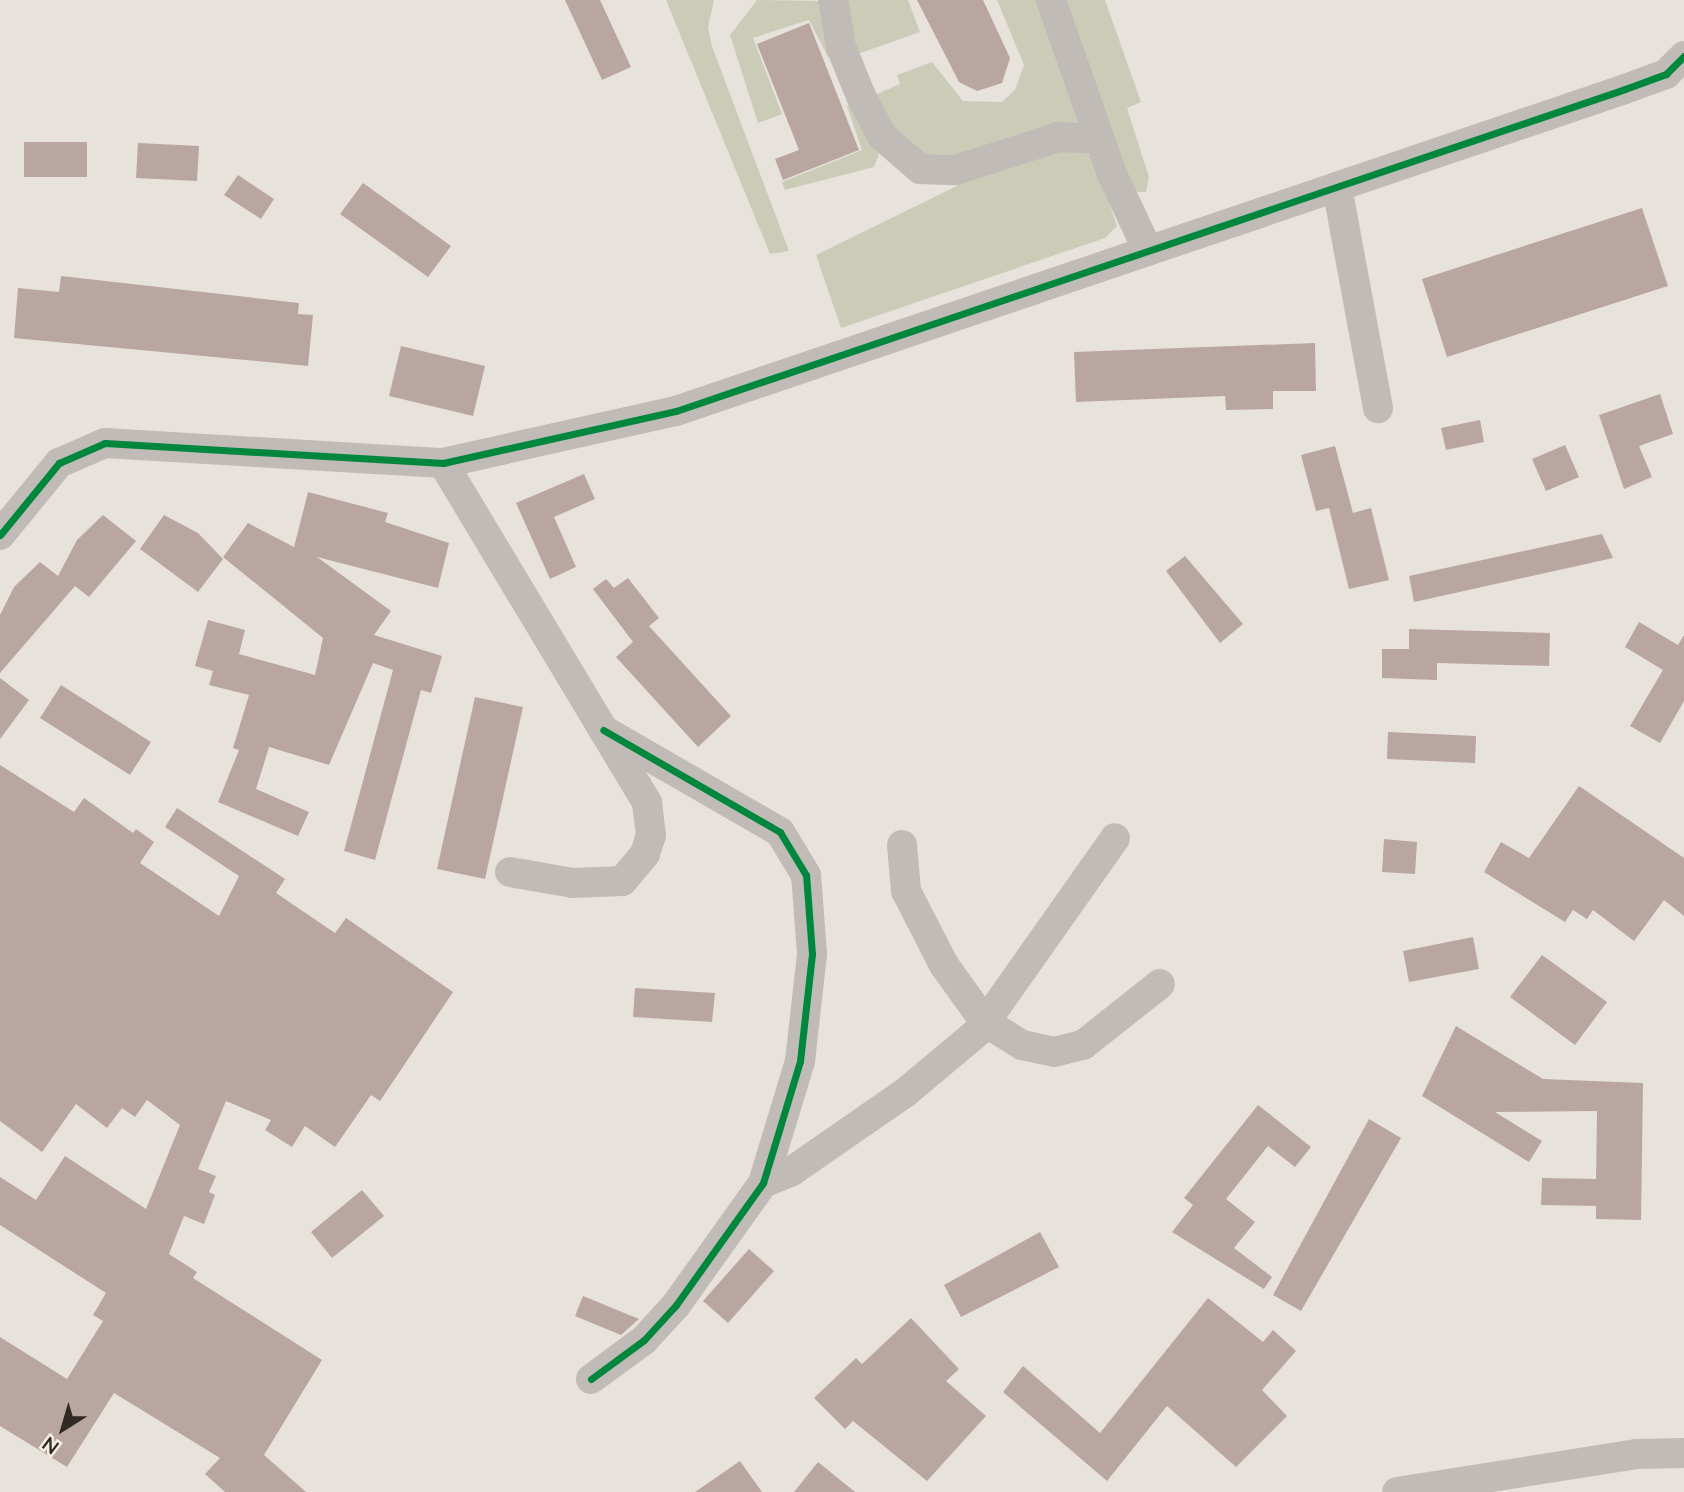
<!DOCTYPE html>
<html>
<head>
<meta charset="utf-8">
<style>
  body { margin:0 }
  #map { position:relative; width:1684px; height:1492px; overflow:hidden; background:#e8e2dd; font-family:Lato,sans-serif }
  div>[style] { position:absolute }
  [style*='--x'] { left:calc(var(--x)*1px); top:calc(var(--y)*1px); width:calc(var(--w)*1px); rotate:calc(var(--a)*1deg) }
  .green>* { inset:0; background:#caccb8 }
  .building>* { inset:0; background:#baa6a0 }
  .minor>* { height:30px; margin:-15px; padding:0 15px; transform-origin:15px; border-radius:15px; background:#c1bbb7 }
  .cycleway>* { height:7px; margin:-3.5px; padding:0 3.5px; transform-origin:3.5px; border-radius:3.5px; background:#00873e }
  span { translate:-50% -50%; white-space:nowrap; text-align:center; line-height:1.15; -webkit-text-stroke:5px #f6ece4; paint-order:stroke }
  .north { position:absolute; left:28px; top:1394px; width:70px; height:70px; -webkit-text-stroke:5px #f6ece4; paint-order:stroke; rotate:217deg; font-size:19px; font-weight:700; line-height:28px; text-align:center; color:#312926 }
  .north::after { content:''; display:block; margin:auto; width:24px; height:32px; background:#312926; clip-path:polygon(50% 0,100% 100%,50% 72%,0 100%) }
</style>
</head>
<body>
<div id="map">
  <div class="green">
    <i style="clip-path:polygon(666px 0,714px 0,708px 27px,712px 46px,789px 251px,770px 254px)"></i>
    <i style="clip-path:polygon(757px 0,820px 1px,836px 54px,828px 57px,809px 20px,753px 38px,782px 114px,758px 123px,730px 35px)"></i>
    <i style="clip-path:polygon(846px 0,908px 0,920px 32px,858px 54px)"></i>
    <i style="clip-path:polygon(997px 0,1042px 0,1089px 126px,1033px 129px,941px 162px,920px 153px,889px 124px,875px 95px,900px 84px,897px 75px,932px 62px,963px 101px,1002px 102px,1015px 90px,1024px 65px)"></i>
    <i style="clip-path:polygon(1059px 0,1105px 0,1141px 102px,1127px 108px,1149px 177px,1146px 192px,1133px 192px)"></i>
    <i style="clip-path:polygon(855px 103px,879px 154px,874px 167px,785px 190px,782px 182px,862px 150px,847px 106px)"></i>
    <i style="clip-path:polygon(1030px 150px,1087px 153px,1095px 161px,1117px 226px,1105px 238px,841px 328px,816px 255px)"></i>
  </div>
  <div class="building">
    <i style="clip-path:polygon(565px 0,600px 0,631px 67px,602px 80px)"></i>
    <i style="clip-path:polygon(917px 0,983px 0,1010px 58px,1002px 83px,977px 91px,959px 82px)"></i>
    <i style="clip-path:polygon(809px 23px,859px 150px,783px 180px,775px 159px,799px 150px,757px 44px)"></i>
    <i style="clip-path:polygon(24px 142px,87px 142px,87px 177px,24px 177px)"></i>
    <i style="clip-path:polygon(138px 143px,199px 146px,197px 181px,136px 178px)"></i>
    <i style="clip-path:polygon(238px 175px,274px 199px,261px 219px,224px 195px)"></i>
    <i style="clip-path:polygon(363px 183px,451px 246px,428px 277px,340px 214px)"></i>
    <i style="clip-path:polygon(1642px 208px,1668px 286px,1447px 357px,1422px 279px)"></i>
    <i style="clip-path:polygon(61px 276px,299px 303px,298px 314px,313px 315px,308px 366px,14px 338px,18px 288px,59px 292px)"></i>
    <i style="clip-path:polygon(1315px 343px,1316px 391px,1273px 391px,1273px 409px,1226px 410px,1225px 396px,1076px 402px,1074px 352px)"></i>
    <i style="clip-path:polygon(401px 346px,485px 366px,473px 416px,389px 396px)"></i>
    <i style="clip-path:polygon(1660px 394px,1673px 434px,1639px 446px,1652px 477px,1624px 489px,1599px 415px)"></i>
    <i style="clip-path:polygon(1480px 420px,1484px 442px,1446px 450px,1441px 428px)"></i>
    <i style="clip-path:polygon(1565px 445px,1579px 477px,1546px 491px,1532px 459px)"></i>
    <i style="clip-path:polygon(1335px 446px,1353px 513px,1371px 508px,1389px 580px,1349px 589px,1329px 508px,1316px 511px,1301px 455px)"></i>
    <i style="clip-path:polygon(584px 474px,595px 499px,554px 517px,576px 567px,550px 579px,516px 503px)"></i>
    <i style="clip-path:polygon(308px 492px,388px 513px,385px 522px,449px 543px,438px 588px,317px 557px,391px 611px,374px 635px,442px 656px,431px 693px,421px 690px,375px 860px,344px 851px,393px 670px,373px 663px,329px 765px,269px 747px,256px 789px,309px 812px,298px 836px,218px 802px,239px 750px,233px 748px,249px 695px,209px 685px,213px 671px,195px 666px,208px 620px,245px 630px,239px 654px,315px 675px,323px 638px,223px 557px,248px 523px,294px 547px)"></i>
    <i style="clip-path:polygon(103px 515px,136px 541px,89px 597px,75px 586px,0 673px,0 615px,14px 587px,40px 562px,58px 576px,77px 540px)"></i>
    <i style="clip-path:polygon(164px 515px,198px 533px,223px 559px,198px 592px,140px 549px)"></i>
    <i style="clip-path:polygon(1602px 534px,1613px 558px,1414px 602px,1409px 576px)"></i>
    <i style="clip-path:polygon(1185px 556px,1243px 624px,1220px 643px,1166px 571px)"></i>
    <i style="clip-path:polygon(628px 578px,659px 618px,649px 626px,731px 716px,698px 747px,616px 657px,633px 642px,593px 589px,606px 579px,614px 588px)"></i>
    <i style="clip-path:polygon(1639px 622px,1678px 645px,1684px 635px,1684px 701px,1660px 743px,1630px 726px,1663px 670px,1625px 647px)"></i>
    <i style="clip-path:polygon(1409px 629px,1550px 633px,1549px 666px,1437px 663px,1437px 680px,1382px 678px,1382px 649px,1409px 649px)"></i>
    <i style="clip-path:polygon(0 678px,29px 700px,0 739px)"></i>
    <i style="clip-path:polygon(61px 685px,151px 742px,130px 775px,40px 718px)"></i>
    <i style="clip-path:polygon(475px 697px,523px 707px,485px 879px,437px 869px)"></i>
    <i style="clip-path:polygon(1388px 732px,1476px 736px,1475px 763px,1387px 759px)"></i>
    <i style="clip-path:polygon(0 765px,74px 812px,84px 798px,133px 833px,136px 829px,154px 842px,140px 863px,219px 916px,239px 876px,165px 827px,177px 808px,285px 879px,276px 893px,335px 933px,346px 918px,453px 992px,380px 1101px,371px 1095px,335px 1147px,305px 1126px,292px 1147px,265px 1130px,271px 1120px,226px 1101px,198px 1169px,216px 1176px,209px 1192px,215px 1195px,204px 1224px,184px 1216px,169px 1254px,197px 1272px,193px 1278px,322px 1360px,264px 1455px,306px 1492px,225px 1492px,205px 1474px,220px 1458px,114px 1393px,67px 1467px,0 1426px,0 1337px,67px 1379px,103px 1321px,93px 1315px,106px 1293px,0 1225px,0 1177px,36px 1200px,65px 1156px,146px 1209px,180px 1125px,147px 1100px,135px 1117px,122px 1108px,107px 1128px,76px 1104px,42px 1152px,0 1121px)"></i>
    <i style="clip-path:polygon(1579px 786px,1684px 858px,1684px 916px,1664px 900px,1634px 941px,1593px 910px,1587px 919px,1573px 910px,1565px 922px,1484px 872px,1501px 842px,1529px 858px)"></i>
    <i style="clip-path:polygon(1384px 839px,1417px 842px,1415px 874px,1382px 872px)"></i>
    <i style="clip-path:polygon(1473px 937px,1479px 969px,1409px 982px,1403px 951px)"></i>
    <i style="clip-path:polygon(1542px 955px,1607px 1002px,1575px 1045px,1510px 997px)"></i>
    <i style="clip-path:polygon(635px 988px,715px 993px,712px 1022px,633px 1017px)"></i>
    <i style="clip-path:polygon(1456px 1026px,1543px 1079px,1643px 1083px,1641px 1220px,1596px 1219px,1596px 1206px,1541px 1205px,1542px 1178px,1596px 1179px,1597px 1111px,1495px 1112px,1542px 1141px,1529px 1162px,1422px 1096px)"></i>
    <i style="clip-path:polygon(1258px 1105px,1311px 1147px,1295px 1167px,1268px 1146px,1226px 1199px,1255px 1222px,1234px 1248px,1272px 1277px,1264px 1289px,1172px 1232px,1193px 1205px,1184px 1198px)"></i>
    <i style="clip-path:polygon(1369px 1119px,1401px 1138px,1301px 1311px,1273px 1295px)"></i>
    <i style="clip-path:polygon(362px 1190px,384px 1216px,332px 1258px,311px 1232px)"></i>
    <i style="clip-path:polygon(1040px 1232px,1059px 1267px,961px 1317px,944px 1285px)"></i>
    <i style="clip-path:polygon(749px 1249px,774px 1271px,728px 1323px,703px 1301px)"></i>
    <i style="clip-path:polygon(583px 1296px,639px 1319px,621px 1335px,575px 1316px)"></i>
    <i style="clip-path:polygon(1208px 1298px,1263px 1342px,1273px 1330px,1296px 1351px,1262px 1390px,1287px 1416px,1236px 1467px,1167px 1406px,1107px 1481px,1003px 1392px,1023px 1366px,1100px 1433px)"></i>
    <i style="clip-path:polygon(911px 1318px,959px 1369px,946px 1381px,986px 1416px,927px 1481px,853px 1421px,845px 1429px,814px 1398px,856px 1358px,862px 1364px)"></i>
    <i style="clip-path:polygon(740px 1461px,762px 1492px,695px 1492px)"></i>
    <i style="clip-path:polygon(818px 1462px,855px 1492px,794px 1492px)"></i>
  </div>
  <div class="minor">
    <i style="--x:833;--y:0;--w:48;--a:80.3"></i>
    <i style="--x:841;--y:47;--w:53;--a:67.8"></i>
    <i style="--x:861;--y:96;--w:45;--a:62.3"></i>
    <i style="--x:882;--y:136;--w:50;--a:41"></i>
    <i style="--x:920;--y:169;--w:36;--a:2"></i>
    <i style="--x:956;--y:170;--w:107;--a:-17.9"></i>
    <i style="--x:1058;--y:137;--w:41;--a:2.8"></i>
    <i style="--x:1051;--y:0;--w:184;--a:70.7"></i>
    <i style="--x:1112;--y:174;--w:85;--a:64.9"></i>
    <i style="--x:1337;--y:187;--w:225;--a:79.5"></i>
    <i style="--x:443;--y:463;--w:397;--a:59"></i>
    <i style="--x:647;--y:803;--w:32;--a:83"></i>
    <i style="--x:651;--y:835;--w:20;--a:108"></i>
    <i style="--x:645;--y:854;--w:35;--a:130"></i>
    <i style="--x:622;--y:881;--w:49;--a:177.7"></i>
    <i style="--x:573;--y:883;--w:64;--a:-170.1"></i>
    <i style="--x:0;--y:535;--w:93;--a:-50.7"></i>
    <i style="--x:59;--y:463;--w:50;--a:-23.5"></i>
    <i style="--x:105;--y:443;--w:339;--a:3.4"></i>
    <i style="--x:443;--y:463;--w:239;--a:-12.6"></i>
    <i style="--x:676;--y:411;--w:1002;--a:-18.74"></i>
    <i style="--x:1625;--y:89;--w:44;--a:-20.1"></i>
    <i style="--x:1666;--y:74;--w:25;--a:-45"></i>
    <i style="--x:902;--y:845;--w:46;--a:85"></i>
    <i style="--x:906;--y:891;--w:83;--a:62.8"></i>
    <i style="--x:944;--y:965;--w:70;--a:54.3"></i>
    <i style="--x:985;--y:1022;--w:44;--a:31.9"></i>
    <i style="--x:1022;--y:1045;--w:33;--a:12"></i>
    <i style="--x:1054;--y:1052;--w:30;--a:-14"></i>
    <i style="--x:1083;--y:1045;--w:98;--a:-38.4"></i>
    <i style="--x:763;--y:1183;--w:31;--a:-22"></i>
    <i style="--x:792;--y:1171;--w:139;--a:-34.7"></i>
    <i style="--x:906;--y:1092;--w:95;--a:-39.9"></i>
    <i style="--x:979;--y:1031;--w:236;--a:-54.8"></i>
    <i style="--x:591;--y:1379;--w:66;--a:-36.3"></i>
    <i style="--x:644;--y:1340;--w:47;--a:-47.6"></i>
    <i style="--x:676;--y:1305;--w:150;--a:-54.5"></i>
    <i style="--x:763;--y:1183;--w:127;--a:-73.1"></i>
    <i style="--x:800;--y:1061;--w:108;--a:-83.6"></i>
    <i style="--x:812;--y:954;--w:79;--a:-94.3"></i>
    <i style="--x:806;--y:875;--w:50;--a:-121.2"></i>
    <i style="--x:780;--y:832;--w:204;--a:-150"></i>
    <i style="--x:1397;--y:1492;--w:242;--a:-9"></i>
    <i style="--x:1636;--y:1454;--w:48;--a:-1.2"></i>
  </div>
  <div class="cycleway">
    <i style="--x:0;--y:535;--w:93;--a:-50.7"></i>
    <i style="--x:59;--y:463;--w:50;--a:-23.5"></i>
    <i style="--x:105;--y:443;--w:339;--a:3.4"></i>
    <i style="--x:443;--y:463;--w:239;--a:-12.6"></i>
    <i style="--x:676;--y:411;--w:1002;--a:-18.74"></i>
    <i style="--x:1625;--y:89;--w:44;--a:-20.1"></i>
    <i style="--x:1666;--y:74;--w:25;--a:-45"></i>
    <i style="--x:591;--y:1379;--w:66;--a:-36.3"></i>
    <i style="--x:644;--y:1340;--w:47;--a:-47.6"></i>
    <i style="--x:676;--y:1305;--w:150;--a:-54.5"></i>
    <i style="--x:763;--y:1183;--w:127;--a:-73.1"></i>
    <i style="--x:800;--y:1061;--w:108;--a:-83.6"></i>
    <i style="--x:812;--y:954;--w:79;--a:-94.3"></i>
    <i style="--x:806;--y:875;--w:50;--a:-121.2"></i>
    <i style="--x:780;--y:832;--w:204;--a:-150"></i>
  </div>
  <div class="north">N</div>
</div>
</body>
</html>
